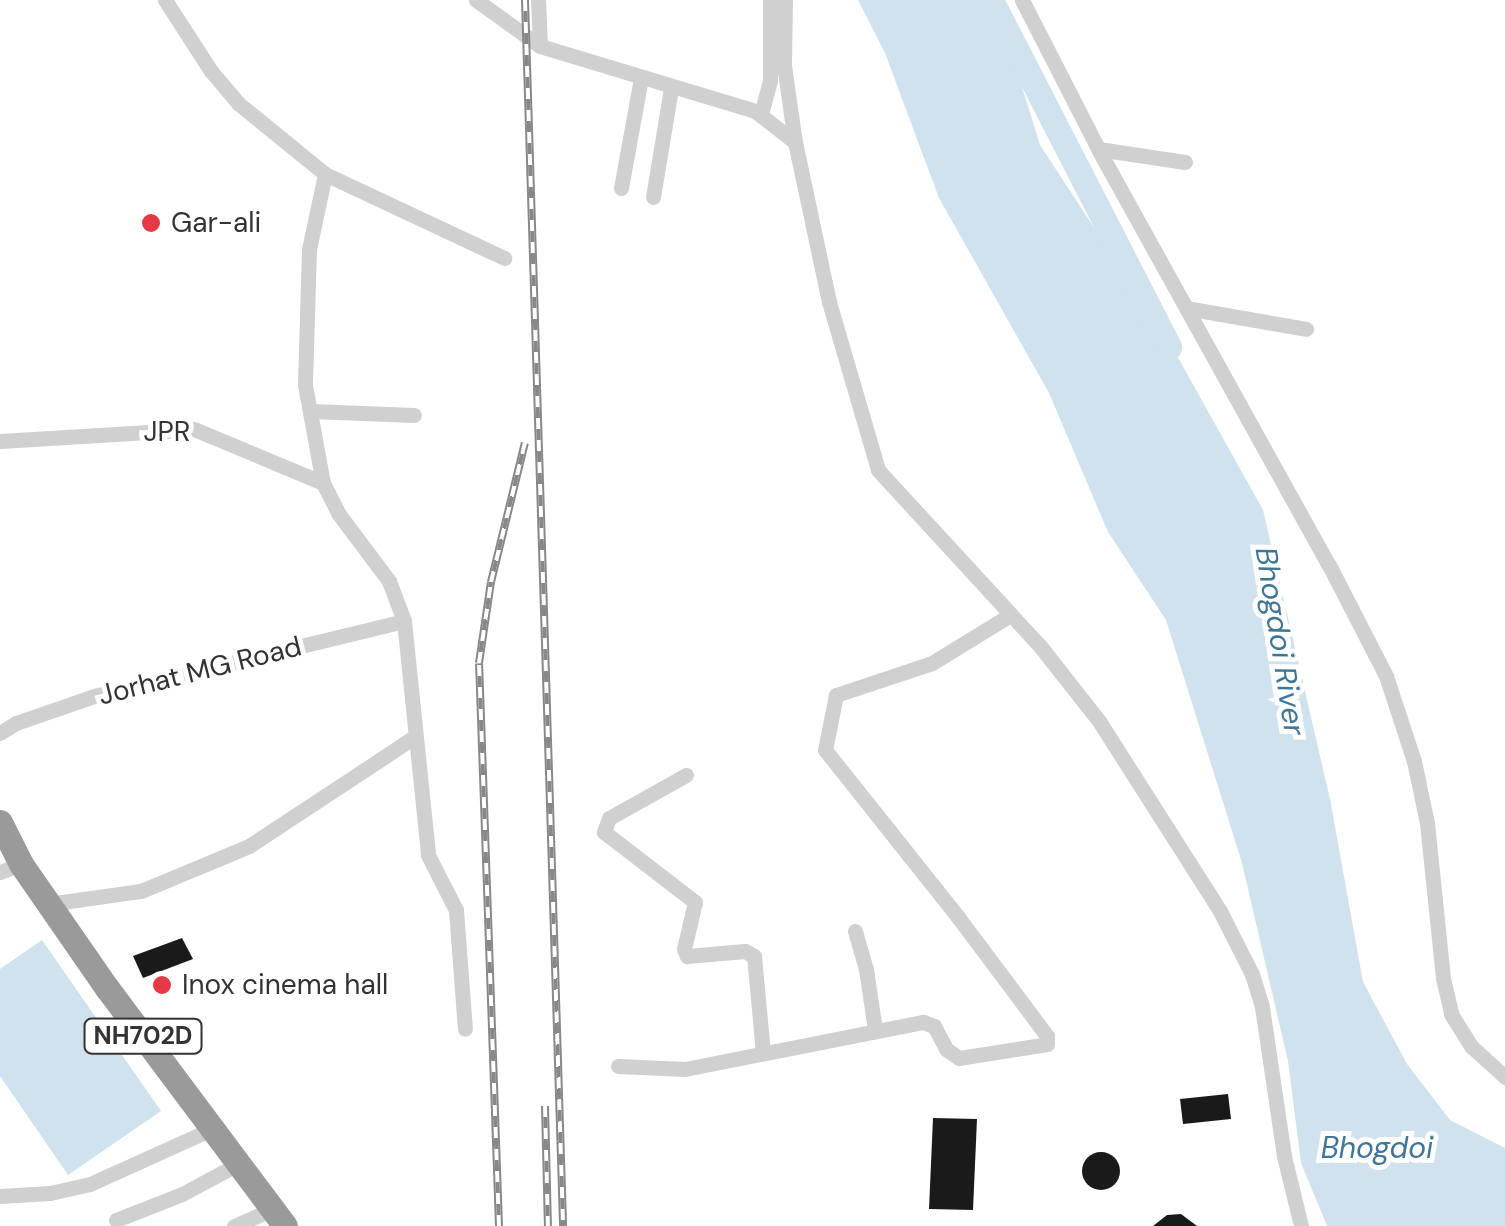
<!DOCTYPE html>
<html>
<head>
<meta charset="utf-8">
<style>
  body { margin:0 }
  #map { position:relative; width:1505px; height:1226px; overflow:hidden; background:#fff; font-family:"DM Sans",sans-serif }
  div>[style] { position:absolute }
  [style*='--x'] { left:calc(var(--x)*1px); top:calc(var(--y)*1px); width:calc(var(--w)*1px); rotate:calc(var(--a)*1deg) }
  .water>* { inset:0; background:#cfe2ee }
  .river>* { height:25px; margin:-12.5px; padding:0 12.5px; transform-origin:12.5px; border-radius:12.5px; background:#cfe2ee }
  .building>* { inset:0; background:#1a1a1a }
  .round { border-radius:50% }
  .minor>* { height:15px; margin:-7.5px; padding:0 7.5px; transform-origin:7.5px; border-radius:7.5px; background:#d0d0d0 }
  .highway>* { height:25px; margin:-12.5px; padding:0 12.5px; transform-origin:12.5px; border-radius:12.5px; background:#9a9a9a }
  .rail>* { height:8px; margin-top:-4px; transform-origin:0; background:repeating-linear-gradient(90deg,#fff 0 11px,#888 0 22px); box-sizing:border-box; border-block:2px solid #888 }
  .dots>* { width:28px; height:28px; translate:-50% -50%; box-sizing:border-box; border:5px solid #fff; border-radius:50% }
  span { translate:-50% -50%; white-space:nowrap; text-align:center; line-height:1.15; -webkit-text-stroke:10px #fff; paint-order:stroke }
  .shield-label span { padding:2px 8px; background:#fff; border:2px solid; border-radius:8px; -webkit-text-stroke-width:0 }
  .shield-label { font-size:25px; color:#333; font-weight:700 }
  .poi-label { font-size:28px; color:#333 }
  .left { translate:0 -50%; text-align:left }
  .street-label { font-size:28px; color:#333 }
  .water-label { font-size:30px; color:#3f7597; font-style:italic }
</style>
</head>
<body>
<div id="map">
  <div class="water">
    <i style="clip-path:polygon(858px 0,979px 0,1014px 61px,1040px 145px,1171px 345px,1263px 510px,1330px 799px,1363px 982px,1407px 1064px,1450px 1120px,1505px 1148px,1505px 1226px,1327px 1226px,1301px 1163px,1288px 1061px,1242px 863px,1166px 620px,1108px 532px,1049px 393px,939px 198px,885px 53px)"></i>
    <i style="clip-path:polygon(42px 940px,161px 1111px,68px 1175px,0 1076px,0 969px)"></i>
  </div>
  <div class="river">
    <i style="--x:991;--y:0;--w:390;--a:62.8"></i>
  </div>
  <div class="building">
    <i style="clip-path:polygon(182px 938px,193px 959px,143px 978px,133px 956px)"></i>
    <i style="clip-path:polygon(1228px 1094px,1231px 1119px,1183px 1124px,1180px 1099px)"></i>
    <i style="clip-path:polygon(933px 1118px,977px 1119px,973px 1210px,929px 1209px)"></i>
    <i class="round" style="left:1082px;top:1152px;width:38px;height:38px"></i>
    <i style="clip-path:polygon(1181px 1214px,1197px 1226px,1153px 1226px,1167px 1215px)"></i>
  </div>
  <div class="minor">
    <i style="--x:165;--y:0;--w:85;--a:57.1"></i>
    <i style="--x:211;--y:71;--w:43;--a:49.7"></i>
    <i style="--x:239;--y:104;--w:111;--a:39.1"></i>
    <i style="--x:325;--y:174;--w:198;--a:25.1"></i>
    <i style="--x:476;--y:0;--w:79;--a:35.7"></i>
    <i style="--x:540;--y:46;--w:225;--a:16.8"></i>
    <i style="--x:755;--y:111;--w:51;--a:37.8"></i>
    <i style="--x:538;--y:0;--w:46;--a:87.5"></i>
    <i style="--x:785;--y:0;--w:65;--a:90.9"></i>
    <i style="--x:784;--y:65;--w:78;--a:81.9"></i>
    <i style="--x:795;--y:142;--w:164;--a:78"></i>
    <i style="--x:829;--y:302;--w:175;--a:73.7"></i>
    <i style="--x:878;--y:470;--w:239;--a:47.4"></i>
    <i style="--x:1040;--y:646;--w:95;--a:51.8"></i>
    <i style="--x:1099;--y:721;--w:225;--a:57.5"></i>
    <i style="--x:1220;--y:911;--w:71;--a:63.1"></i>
    <i style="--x:1252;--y:974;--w:34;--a:73"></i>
    <i style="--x:1262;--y:1007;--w:151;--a:81.6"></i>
    <i style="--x:1284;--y:1156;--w:72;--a:76.3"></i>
    <i style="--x:1022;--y:0;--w:178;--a:62.9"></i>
    <i style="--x:1103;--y:158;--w:466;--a:61"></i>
    <i style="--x:1329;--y:565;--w:125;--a:62.8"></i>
    <i style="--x:1386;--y:676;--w:89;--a:71.8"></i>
    <i style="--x:1414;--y:761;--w:63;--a:78.2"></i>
    <i style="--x:1427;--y:823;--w:156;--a:84.1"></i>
    <i style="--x:1443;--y:978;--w:37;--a:77"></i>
    <i style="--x:1451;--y:1014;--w:39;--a:58"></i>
    <i style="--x:1472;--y:1047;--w:45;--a:42.3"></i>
    <i style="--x:761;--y:114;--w:35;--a:-75"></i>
    <i style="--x:770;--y:80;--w:80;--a:-90"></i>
    <i style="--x:1098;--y:149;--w:88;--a:8.5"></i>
    <i style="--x:325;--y:174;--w:77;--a:102"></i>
    <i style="--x:309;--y:249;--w:136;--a:91.7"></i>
    <i style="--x:305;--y:385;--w:100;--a:79.6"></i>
    <i style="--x:323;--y:483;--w:34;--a:63"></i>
    <i style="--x:338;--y:513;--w:85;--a:53.1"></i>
    <i style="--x:389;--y:581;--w:43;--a:69.4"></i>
    <i style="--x:404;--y:621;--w:235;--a:84.1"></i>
    <i style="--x:428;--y:855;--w:62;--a:63"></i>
    <i style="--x:456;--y:910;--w:119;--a:85.7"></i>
    <i style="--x:621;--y:188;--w:112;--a:-79.7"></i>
    <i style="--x:653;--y:197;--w:110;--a:-80.6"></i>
    <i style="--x:1186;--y:308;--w:122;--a:9.9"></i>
    <i style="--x:310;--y:411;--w:104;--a:2.2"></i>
    <i style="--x:0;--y:441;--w:194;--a:-3.5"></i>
    <i style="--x:194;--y:429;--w:140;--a:22.7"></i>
    <i style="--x:0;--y:733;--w:19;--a:-32"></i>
    <i style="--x:16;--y:723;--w:83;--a:-19.1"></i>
    <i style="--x:94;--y:696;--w:319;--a:-13.6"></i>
    <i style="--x:686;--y:775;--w:88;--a:150.8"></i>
    <i style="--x:609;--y:818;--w:15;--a:110"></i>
    <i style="--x:604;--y:832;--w:115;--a:37.6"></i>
    <i style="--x:695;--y:902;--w:48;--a:103.2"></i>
    <i style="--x:684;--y:949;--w:8;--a:67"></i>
    <i style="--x:687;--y:956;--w:58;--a:-4.9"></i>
    <i style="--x:745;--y:951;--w:10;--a:29"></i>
    <i style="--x:754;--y:956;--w:97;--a:84.7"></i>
    <i style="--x:0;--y:872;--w:22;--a:-21"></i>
    <i style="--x:48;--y:904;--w:94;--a:-8"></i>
    <i style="--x:141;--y:891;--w:117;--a:-22.6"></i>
    <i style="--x:249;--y:846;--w:196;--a:-33.4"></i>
    <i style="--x:855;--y:931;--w:40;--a:74"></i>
    <i style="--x:866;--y:969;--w:62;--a:81.6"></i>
    <i style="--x:618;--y:1066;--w:67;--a:2.6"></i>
    <i style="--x:685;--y:1069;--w:243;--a:-11.2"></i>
    <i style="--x:923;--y:1022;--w:12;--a:20"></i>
    <i style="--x:934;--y:1026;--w:26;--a:62"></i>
    <i style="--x:946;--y:1049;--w:16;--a:35"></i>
    <i style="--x:959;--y:1058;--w:89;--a:-9"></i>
    <i style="--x:1047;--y:1044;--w:8;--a:-90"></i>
    <i style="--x:1047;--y:1036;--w:149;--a:-126.8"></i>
    <i style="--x:958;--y:917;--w:213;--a:-128.5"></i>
    <i style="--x:825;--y:750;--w:56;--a:-78.7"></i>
    <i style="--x:836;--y:695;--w:101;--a:-18.4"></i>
    <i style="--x:932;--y:663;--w:92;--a:-31.6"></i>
    <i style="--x:0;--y:1196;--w:50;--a:-3.4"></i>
    <i style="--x:50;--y:1193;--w:41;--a:-12.7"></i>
    <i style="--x:90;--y:1184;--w:136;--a:-24.3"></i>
    <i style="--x:116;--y:1220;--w:71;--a:-21.5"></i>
    <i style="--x:182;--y:1194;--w:66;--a:-28.1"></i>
    <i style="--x:234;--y:1226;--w:43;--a:-23.6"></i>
  </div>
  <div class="highway">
    <i style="--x:0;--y:822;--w:47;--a:63.4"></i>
    <i style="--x:21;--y:864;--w:151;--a:55.3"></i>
    <i style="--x:107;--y:988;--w:297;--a:53.2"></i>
  </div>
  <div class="rail">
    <i style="--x:525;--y:0;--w:1227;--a:88.22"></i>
    <i style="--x:545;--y:1106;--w:120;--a:88.6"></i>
    <i style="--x:499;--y:1226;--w:563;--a:-92.03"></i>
    <i style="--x:479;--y:663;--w:82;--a:-81.6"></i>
    <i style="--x:491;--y:582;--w:143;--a:-76.3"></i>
  </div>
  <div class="dots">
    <i style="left:151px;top:223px;background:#e63946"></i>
    <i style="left:162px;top:985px;background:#e63946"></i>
  </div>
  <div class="shield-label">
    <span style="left:143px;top:1036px">NH702D</span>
  </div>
  <div class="poi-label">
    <span class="left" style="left:171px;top:223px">Gar-ali</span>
    <span class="left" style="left:182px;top:985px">Inox cinema hall</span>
  </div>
  <div class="street-label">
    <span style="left:167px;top:432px">JPR</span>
    <span style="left:200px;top:671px;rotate:-14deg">Jorhat MG Road</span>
  </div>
  <div class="water-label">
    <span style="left:1280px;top:641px;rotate:81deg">Bhogdoi River</span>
    <span style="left:1377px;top:1148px">Bhogdoi</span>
  </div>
</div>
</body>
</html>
